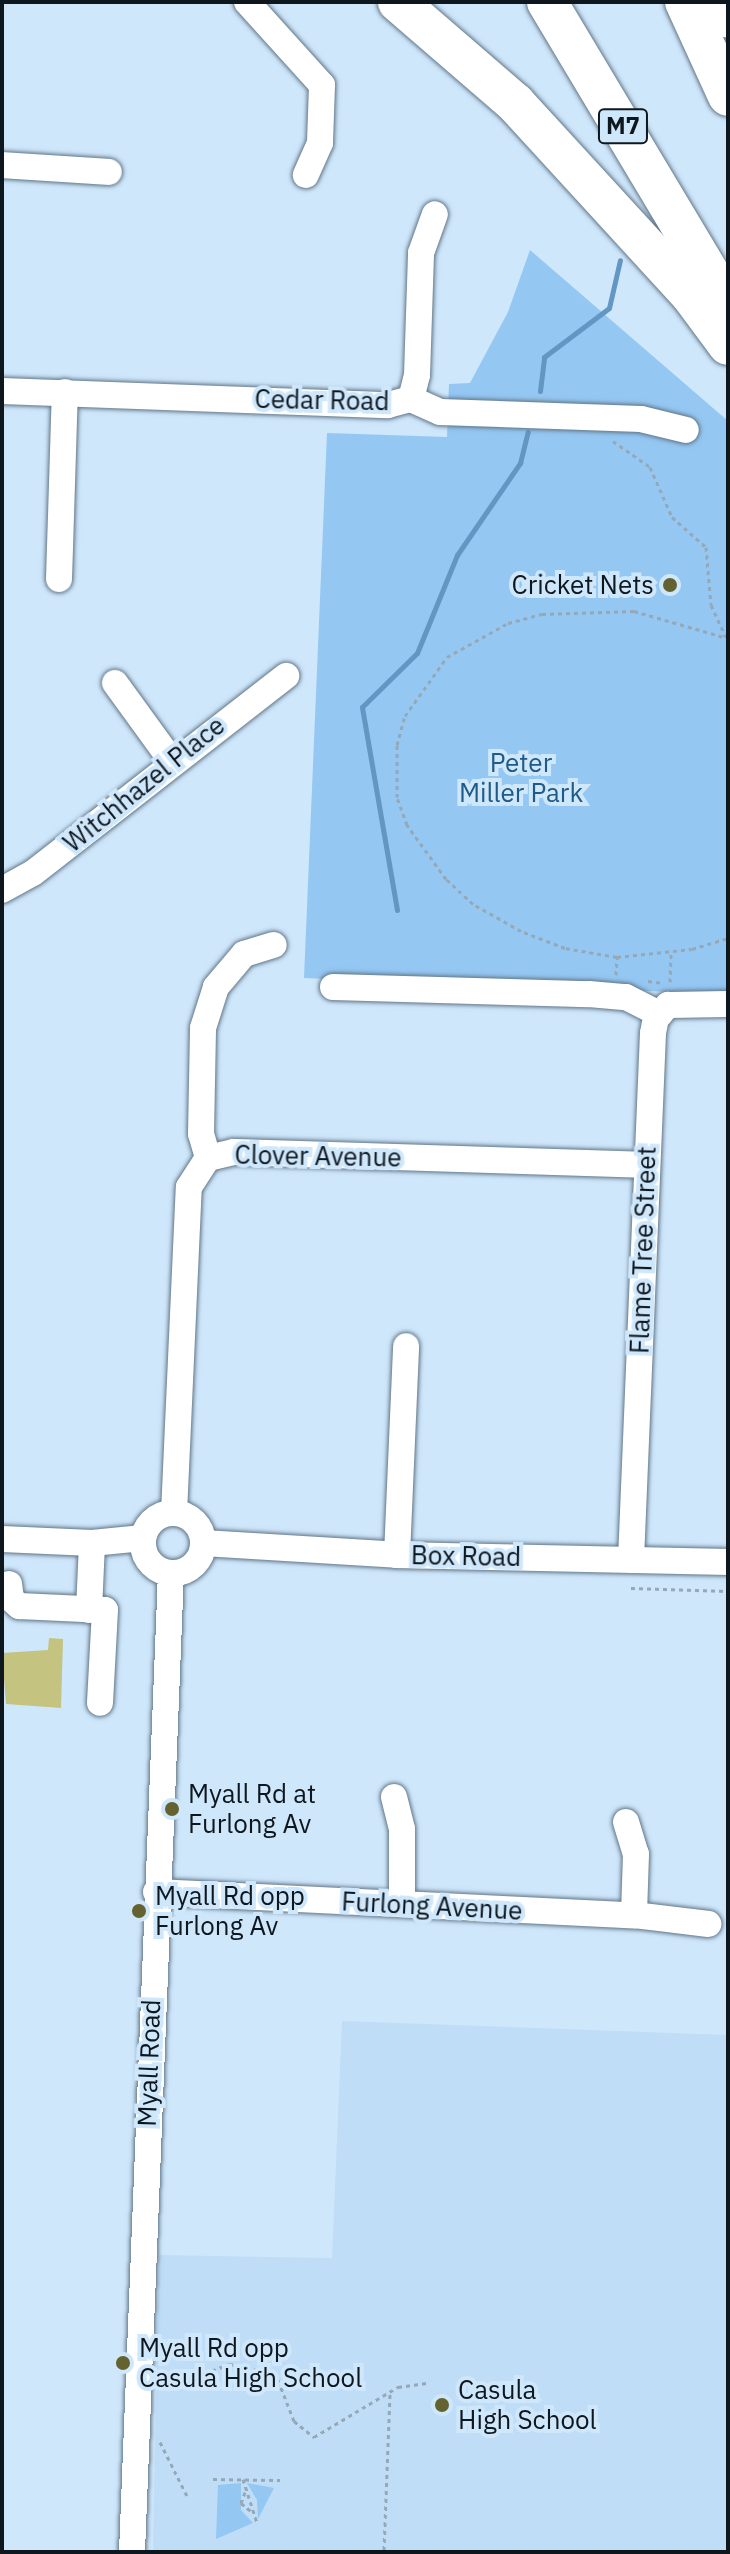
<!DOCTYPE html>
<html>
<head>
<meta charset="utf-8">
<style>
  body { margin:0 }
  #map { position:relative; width:730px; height:2554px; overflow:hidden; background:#cfe7fb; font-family:"IBM Plex Sans",sans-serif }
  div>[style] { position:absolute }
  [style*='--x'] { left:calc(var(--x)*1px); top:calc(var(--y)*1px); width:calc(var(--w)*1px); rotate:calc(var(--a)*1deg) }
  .built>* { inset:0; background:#bfddf7 }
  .green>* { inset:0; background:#94c7f2 }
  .stream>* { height:5px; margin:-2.5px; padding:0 2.5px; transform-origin:2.5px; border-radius:2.5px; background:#6297c3 }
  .building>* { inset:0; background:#c5c380 }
  .path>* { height:3px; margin-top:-1.5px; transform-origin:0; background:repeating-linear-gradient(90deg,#95a8b8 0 4px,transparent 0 8px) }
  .roads { filter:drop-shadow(0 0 2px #617688) drop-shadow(0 0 2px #617688) }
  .minor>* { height:26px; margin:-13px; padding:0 13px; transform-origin:13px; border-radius:13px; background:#fff }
  .minor>.ring { margin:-13px; padding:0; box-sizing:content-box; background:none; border:26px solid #fff; border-radius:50% }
  .highway>* { height:40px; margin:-20px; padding:0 20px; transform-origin:20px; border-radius:20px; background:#fff }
  .dots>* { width:22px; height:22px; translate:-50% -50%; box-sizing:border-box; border:4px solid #cfe7fb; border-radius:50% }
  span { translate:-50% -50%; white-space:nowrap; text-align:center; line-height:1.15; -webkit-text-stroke:8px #cfe7fb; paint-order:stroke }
  .shield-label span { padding:2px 6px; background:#cfe7fb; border:2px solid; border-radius:6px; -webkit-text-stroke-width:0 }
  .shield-label { font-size:24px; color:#0f171e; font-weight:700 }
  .street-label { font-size:26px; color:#0f171e }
  .poi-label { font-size:26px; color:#0f171e }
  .right { translate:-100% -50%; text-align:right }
  .left { translate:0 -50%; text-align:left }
  .park-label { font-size:26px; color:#205a86 }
  .frame { position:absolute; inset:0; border:4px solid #0f171e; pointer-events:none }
</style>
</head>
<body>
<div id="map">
  <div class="built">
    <i style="clip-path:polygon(342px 2021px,728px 2035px,728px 2552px,153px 2552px,159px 2255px,332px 2258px)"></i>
  </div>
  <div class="green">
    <i style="clip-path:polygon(530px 250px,728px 421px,728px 994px,304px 978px,327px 433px,447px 437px,449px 384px,470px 383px,508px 312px)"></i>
    <i style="clip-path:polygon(241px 2483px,241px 2510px,253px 2523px,216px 2539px,218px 2485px)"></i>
    <i style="clip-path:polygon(247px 2483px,274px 2488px,258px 2519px,257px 2500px)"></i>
  </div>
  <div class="stream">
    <i style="--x:540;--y:391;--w:34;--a:-83"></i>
    <i style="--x:544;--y:357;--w:81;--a:-37"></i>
    <i style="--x:609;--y:308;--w:49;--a:-77.1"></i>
    <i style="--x:397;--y:910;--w:206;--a:-99.8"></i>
    <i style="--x:362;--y:707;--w:77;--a:-44.5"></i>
    <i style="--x:417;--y:653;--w:106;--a:-67.8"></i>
    <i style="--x:457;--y:555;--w:112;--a:-55.6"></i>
    <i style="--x:520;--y:463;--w:32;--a:-76"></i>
  </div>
  <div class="building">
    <i style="clip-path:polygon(49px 1638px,63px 1639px,61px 1708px,6px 1704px,2px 1653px,48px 1650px)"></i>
  </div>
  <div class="path">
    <i style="--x:613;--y:441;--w:45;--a:35.1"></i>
    <i style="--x:650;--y:467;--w:55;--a:66.3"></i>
    <i style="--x:672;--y:517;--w:45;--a:41.4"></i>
    <i style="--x:706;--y:547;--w:58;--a:85.1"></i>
    <i style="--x:711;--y:605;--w:40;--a:65"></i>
    <i style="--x:617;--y:957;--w:53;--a:-170.2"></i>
    <i style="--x:565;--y:948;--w:47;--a:-158.9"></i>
    <i style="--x:521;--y:931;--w:55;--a:-150.6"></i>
    <i style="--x:473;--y:904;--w:37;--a:-137"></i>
    <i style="--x:446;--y:879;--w:67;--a:-125.8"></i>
    <i style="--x:407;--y:825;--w:30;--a:-110"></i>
    <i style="--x:397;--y:797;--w:52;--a:-90"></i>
    <i style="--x:397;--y:745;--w:30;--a:-75"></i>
    <i style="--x:405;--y:716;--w:72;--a:-54.6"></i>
    <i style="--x:447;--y:657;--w:70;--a:-29.1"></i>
    <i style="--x:508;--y:623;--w:35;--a:-15"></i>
    <i style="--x:542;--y:614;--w:92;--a:-1.9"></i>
    <i style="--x:634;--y:611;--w:97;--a:16.2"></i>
    <i style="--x:616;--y:975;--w:18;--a:-87"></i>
    <i style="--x:617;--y:957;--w:75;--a:-6.1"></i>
    <i style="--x:692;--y:949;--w:38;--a:-17"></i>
    <i style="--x:648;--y:981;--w:16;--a:7"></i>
    <i style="--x:670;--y:982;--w:29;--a:-88"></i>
    <i style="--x:631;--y:1588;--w:97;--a:1.8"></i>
    <i style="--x:197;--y:2376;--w:35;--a:-20"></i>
    <i style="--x:230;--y:2364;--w:41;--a:12.7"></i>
    <i style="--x:270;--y:2373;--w:11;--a:41"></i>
    <i style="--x:278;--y:2380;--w:44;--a:68.7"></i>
    <i style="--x:294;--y:2421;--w:26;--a:39"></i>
    <i style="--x:314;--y:2437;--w:98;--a:-30.8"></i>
    <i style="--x:398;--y:2387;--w:29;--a:-8"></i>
    <i style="--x:160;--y:2442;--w:60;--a:63.4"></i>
    <i style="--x:213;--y:2479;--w:67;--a:0.9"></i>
    <i style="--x:243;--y:2479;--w:46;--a:72.3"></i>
    <i style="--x:245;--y:2492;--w:12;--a:110"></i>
    <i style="--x:241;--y:2503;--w:14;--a:39"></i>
    <i style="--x:384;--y:2550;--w:157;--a:-87.8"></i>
  </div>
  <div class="roads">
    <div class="minor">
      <i style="--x:247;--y:2;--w:112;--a:47.9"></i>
      <i style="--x:322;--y:85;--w:58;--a:92"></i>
      <i style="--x:320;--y:143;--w:35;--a:114"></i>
      <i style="--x:2;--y:165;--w:107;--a:3.7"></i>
      <i style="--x:2;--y:391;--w:386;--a:2.1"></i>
      <i style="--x:388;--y:405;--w:24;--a:-15"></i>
      <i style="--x:411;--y:399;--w:32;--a:24"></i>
      <i style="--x:440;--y:412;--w:201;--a:2"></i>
      <i style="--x:641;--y:419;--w:46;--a:13.7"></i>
      <i style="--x:411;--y:399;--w:25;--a:-76"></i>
      <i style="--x:417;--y:375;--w:122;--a:-88.1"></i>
      <i style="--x:421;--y:253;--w:41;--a:-70.3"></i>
      <i style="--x:59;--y:579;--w:187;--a:-88.2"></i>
      <i style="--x:115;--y:683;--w:95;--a:54"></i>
      <i style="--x:2;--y:890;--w:35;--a:-29"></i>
      <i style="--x:33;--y:873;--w:321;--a:-37.9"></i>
      <i style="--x:333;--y:987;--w:256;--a:1.6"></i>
      <i style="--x:589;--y:994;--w:37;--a:5"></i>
      <i style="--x:626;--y:997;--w:38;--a:27"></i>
      <i style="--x:208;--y:1158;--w:25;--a:-106"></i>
      <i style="--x:201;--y:1134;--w:106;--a:-88.9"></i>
      <i style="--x:203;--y:1028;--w:43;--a:-72.4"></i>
      <i style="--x:216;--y:987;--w:43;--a:-49.7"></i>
      <i style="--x:244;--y:954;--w:31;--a:-17"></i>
      <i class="ring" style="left:143px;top:1513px;width:34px;height:34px"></i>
      <i style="--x:174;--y:1513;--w:326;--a:-87.4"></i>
      <i style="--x:189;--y:1187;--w:35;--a:-57"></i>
      <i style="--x:208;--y:1158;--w:26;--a:-13"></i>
      <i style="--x:233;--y:1152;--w:412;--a:1.8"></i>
      <i style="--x:2;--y:1539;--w:90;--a:2.5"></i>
      <i style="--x:92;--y:1543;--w:51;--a:-5.6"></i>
      <i style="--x:203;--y:1543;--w:194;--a:3.5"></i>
      <i style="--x:397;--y:1555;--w:331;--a:1.2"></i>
      <i style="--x:397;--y:1555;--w:209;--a:-87.5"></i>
      <i style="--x:631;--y:1560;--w:527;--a:-87.61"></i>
      <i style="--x:653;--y:1033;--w:15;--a:-79"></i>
      <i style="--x:656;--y:1018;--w:18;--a:-47"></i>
      <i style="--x:668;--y:1005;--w:60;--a:-1"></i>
      <i style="--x:9;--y:1584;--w:15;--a:82"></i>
      <i style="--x:11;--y:1599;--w:11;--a:41"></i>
      <i style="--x:19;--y:1606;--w:86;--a:2.7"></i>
      <i style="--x:105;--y:1610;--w:93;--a:93.1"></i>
      <i style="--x:89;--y:1610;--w:67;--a:-87.4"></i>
      <i style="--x:394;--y:1797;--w:33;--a:76"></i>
      <i style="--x:402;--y:1829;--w:75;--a:90"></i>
      <i style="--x:626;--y:1822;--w:34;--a:73"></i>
      <i style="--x:636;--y:1854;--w:61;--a:91.9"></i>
      <i style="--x:156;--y:1892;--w:479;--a:2.8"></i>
      <i style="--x:634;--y:1915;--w:75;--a:6.9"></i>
      <i style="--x:132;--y:2552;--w:979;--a:-87.72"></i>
    </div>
    <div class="highway">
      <i style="--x:398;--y:2;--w:155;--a:40.8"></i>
      <i style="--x:515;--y:103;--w:260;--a:47.5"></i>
      <i style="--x:691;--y:295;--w:62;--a:53.5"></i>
      <i style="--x:547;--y:2;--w:353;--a:59.1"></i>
      <i style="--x:685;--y:2;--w:103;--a:65.4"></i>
      <i style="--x:721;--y:2;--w:17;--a:66"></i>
    </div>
  </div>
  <div class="dots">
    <i style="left:670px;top:585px;background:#64622f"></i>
    <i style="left:172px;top:1809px;background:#64622f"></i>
    <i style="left:139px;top:1911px;background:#64622f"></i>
    <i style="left:123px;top:2363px;background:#64622f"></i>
    <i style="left:442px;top:2405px;background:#64622f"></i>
  </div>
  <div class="shield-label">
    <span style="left:623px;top:126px">M7</span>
  </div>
  <div class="street-label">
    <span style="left:322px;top:400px;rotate:1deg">Cedar Road</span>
    <span style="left:144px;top:784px;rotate:-39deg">Witchhazel Place</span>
    <span style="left:318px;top:1156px;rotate:1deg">Clover Avenue</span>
    <span style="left:643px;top:1250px;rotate:-88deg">Flame Tree Street</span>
    <span style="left:466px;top:1556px;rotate:1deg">Box Road</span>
    <span style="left:432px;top:1906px;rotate:3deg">Furlong Avenue</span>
    <span style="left:149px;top:2063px;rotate:-88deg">Myall Road</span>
  </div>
  <div class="poi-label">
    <span class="right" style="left:654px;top:585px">Cricket Nets</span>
    <span class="left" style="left:188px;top:1809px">Myall Rd at<br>Furlong Av</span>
    <span class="left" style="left:155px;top:1911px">Myall Rd opp<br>Furlong Av</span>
    <span class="left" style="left:139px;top:2363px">Myall Rd opp<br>Casula High School</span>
    <span class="left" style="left:458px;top:2405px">Casula<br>High School</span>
  </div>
  <div class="park-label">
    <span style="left:521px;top:778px">Peter<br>Miller Park</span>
  </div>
  <div class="frame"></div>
</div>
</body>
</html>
